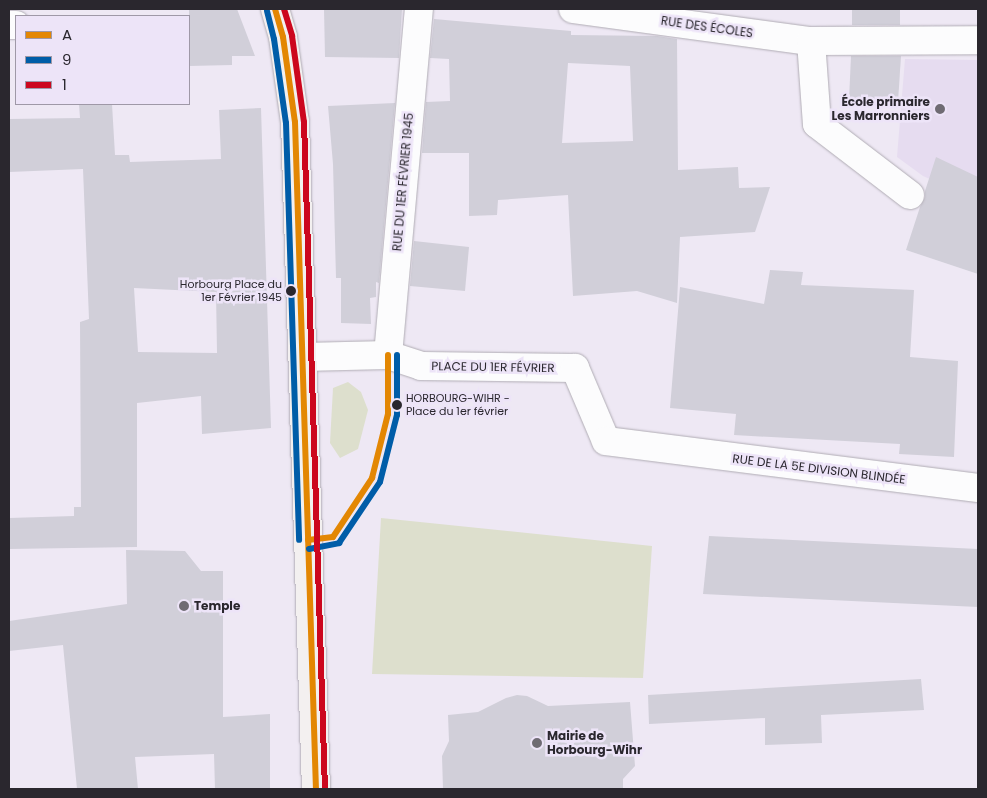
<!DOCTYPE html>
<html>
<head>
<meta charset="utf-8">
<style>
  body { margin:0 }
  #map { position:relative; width:987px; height:798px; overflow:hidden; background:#eee8f4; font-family:Poppins,sans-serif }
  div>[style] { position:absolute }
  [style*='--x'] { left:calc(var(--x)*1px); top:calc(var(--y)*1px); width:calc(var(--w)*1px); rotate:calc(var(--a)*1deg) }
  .built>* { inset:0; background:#e6dcf0 }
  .green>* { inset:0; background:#dddfcd }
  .building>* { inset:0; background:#d1cfd9 }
  .roads { filter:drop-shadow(0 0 1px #b0acb4) drop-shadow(0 0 1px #b0acb4) }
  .minor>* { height:28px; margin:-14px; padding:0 14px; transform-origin:14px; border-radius:14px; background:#fcfcfd }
  .secondary>* { height:28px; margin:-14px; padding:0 14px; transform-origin:14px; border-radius:14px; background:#f3f0f0 }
  .bus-1>* { height:6px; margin:-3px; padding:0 3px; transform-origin:3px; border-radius:3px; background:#e38703 }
  .bus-2>* { height:6px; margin:-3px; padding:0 3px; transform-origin:3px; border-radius:3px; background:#005da8 }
  .bus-3>* { height:6px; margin:-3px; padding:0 3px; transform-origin:3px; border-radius:3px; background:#cc071e }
  .dots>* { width:14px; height:14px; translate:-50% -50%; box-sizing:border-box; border:2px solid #ede4f8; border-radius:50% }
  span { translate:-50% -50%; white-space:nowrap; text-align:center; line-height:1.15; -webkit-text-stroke:5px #ede4f8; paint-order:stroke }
  .bus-label { font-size:11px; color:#2a272e }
  .right { translate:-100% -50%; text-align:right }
  .left { translate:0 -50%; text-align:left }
  .street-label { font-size:12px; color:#2a272e }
  .poi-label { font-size:12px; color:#2a272e; font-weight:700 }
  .frame { position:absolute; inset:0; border:10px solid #2a272e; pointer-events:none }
  .legend { position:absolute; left:15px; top:15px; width:175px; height:90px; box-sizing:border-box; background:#ede4f8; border:1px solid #9f98a7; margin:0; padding:6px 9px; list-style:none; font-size:15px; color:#2a272e }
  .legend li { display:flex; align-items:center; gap:10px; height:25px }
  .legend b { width:25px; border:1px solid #9f98a7 }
</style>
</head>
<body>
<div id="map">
  <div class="built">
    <i style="clip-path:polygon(905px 59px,978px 60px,978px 201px,923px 176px,897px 157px)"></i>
  </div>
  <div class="green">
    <i style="clip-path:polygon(348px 382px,361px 392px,368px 410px,358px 449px,340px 458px,330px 443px,333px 388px)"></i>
    <i style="clip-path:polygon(381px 518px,652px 546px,643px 678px,372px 674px)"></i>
  </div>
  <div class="building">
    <i style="clip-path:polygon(189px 9px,237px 9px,255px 56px,232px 56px,232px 65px,189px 66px)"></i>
    <i style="clip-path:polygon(324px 9px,402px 9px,399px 58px,325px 57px)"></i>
    <i style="clip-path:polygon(852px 9px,900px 9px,900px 25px,852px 25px)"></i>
    <i style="clip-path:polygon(evenodd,434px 19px,571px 31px,571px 35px,657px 36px,677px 39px,678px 170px,738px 167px,739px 188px,770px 187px,755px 232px,680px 237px,677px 303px,637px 291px,573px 296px,568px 195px,498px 200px,497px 215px,469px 216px,469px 153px,422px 153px,426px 102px,450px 101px,449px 59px,430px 58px,434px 19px,568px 63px,630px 66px,633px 141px,562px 143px,568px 63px)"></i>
    <i style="clip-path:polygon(851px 56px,901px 56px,898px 102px,849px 100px)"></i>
    <i style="clip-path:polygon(395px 103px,379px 283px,376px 282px,376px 297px,370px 298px,371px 324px,341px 323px,341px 278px,336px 278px,333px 164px,328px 106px)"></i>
    <i style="clip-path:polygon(evenodd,79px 104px,112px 104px,115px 155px,129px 155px,130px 162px,221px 159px,219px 110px,261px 108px,271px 428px,202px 434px,201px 396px,137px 403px,137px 547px,9px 549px,9px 518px,74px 516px,74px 507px,81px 507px,80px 322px,89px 319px,83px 169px,9px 172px,9px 119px,80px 118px,79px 104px,134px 288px,216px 292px,217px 353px,138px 352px,134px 288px)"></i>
    <i style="clip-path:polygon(936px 157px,978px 177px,978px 274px,906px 250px,920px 207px,925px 197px,925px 191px)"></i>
    <i style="clip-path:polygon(414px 241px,469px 247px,465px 291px,410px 286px)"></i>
    <i style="clip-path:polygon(770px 270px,803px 272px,801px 285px,914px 290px,910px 357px,958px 361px,954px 457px,899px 454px,900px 444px,734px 435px,736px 414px,670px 408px,680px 287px,764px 304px)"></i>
    <i style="clip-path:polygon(709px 536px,978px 549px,978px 607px,703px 594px)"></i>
    <i style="clip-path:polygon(126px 550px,185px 551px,201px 571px,223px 571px,223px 717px,270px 714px,270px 789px,215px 789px,214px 754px,135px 757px,138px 789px,77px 789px,63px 645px,9px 651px,9px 621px,127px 604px)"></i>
    <i style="clip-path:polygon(921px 679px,924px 710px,821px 715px,822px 743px,765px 745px,765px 718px,649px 724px,648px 695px)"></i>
    <i style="clip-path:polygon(517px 695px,527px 696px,548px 706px,630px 702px,635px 766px,623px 779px,623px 789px,443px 789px,442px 756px,449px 741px,448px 715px,478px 712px,506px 698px)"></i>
  </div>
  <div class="roads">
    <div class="minor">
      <i style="--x:573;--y:9;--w:240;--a:7.7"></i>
      <i style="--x:811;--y:41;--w:83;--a:85.9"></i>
      <i style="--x:817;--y:124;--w:117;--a:37.4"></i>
      <i style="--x:9;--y:25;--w:7;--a:0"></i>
      <i style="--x:811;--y:41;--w:167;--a:-0.3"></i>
      <i style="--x:388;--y:355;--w:347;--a:-84.9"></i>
      <i style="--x:303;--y:357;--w:85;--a:-1.3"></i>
      <i style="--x:388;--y:355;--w:35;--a:18"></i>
      <i style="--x:421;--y:366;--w:154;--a:0.7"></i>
      <i style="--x:575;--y:368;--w:79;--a:67"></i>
      <i style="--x:606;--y:441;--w:375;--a:7.2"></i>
    </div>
    <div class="secondary">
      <i style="--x:275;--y:9;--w:29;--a:74"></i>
      <i style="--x:283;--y:37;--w:86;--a:82"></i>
      <i style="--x:295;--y:122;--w:667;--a:88.2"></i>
    </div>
  </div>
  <div class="bus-1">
    <i style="--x:275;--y:9;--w:29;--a:74"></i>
    <i style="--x:283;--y:37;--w:86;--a:82"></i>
    <i style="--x:295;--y:122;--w:667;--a:88.2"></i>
    <i style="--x:308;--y:540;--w:25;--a:-7"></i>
    <i style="--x:333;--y:537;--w:71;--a:-56.5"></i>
    <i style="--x:372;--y:478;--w:66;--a:-76"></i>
    <i style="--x:388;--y:414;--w:59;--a:-90"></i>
  </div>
  <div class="bus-2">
    <i style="--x:267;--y:11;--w:29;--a:76"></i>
    <i style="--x:274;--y:39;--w:85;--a:81.9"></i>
    <i style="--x:286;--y:123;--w:417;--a:88.2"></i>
    <i style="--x:309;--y:549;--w:31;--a:-11"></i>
    <i style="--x:339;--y:543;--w:73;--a:-56.1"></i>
    <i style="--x:380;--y:482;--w:69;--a:-75.8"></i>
    <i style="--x:397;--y:415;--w:60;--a:-90"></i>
  </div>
  <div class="bus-3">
    <i style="--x:284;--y:9;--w:28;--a:73"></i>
    <i style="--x:292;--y:36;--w:87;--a:82.1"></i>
    <i style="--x:304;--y:122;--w:667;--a:88.2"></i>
  </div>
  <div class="dots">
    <i style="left:940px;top:109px;background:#6f6b73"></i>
    <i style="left:291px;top:291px;background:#2a272e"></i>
    <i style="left:397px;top:405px;background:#2a272e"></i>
    <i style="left:184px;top:606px;background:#6f6b73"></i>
    <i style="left:537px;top:743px;background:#6f6b73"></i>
  </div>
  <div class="bus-label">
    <span class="right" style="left:282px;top:291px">Horbourg Place du<br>1er Février 1945</span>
    <span class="left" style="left:406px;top:405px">HORBOURG-WIHR -<br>Place du 1er février</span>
  </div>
  <div class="street-label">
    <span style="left:707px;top:27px;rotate:8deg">RUE DES ÉCOLES</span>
    <span style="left:403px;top:182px;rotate:-85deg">RUE DU 1ER FÉVRIER 1945</span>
    <span style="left:493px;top:367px;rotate:1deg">PLACE DU 1ER FÉVRIER</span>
    <span style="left:819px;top:469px;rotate:7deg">RUE DE LA 5E DIVISION BLINDÉE</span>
  </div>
  <div class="poi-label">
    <span class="right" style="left:930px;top:109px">École primaire<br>Les Marronniers</span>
    <span class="left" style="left:194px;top:606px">Temple</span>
    <span class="left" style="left:547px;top:743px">Mairie de<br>Horbourg-Wihr</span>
  </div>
  <div class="frame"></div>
  <ul class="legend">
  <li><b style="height:6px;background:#e38703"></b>A</li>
  <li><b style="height:6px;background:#005da8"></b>9</li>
  <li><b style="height:6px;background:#cc071e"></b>1</li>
  </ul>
</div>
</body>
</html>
